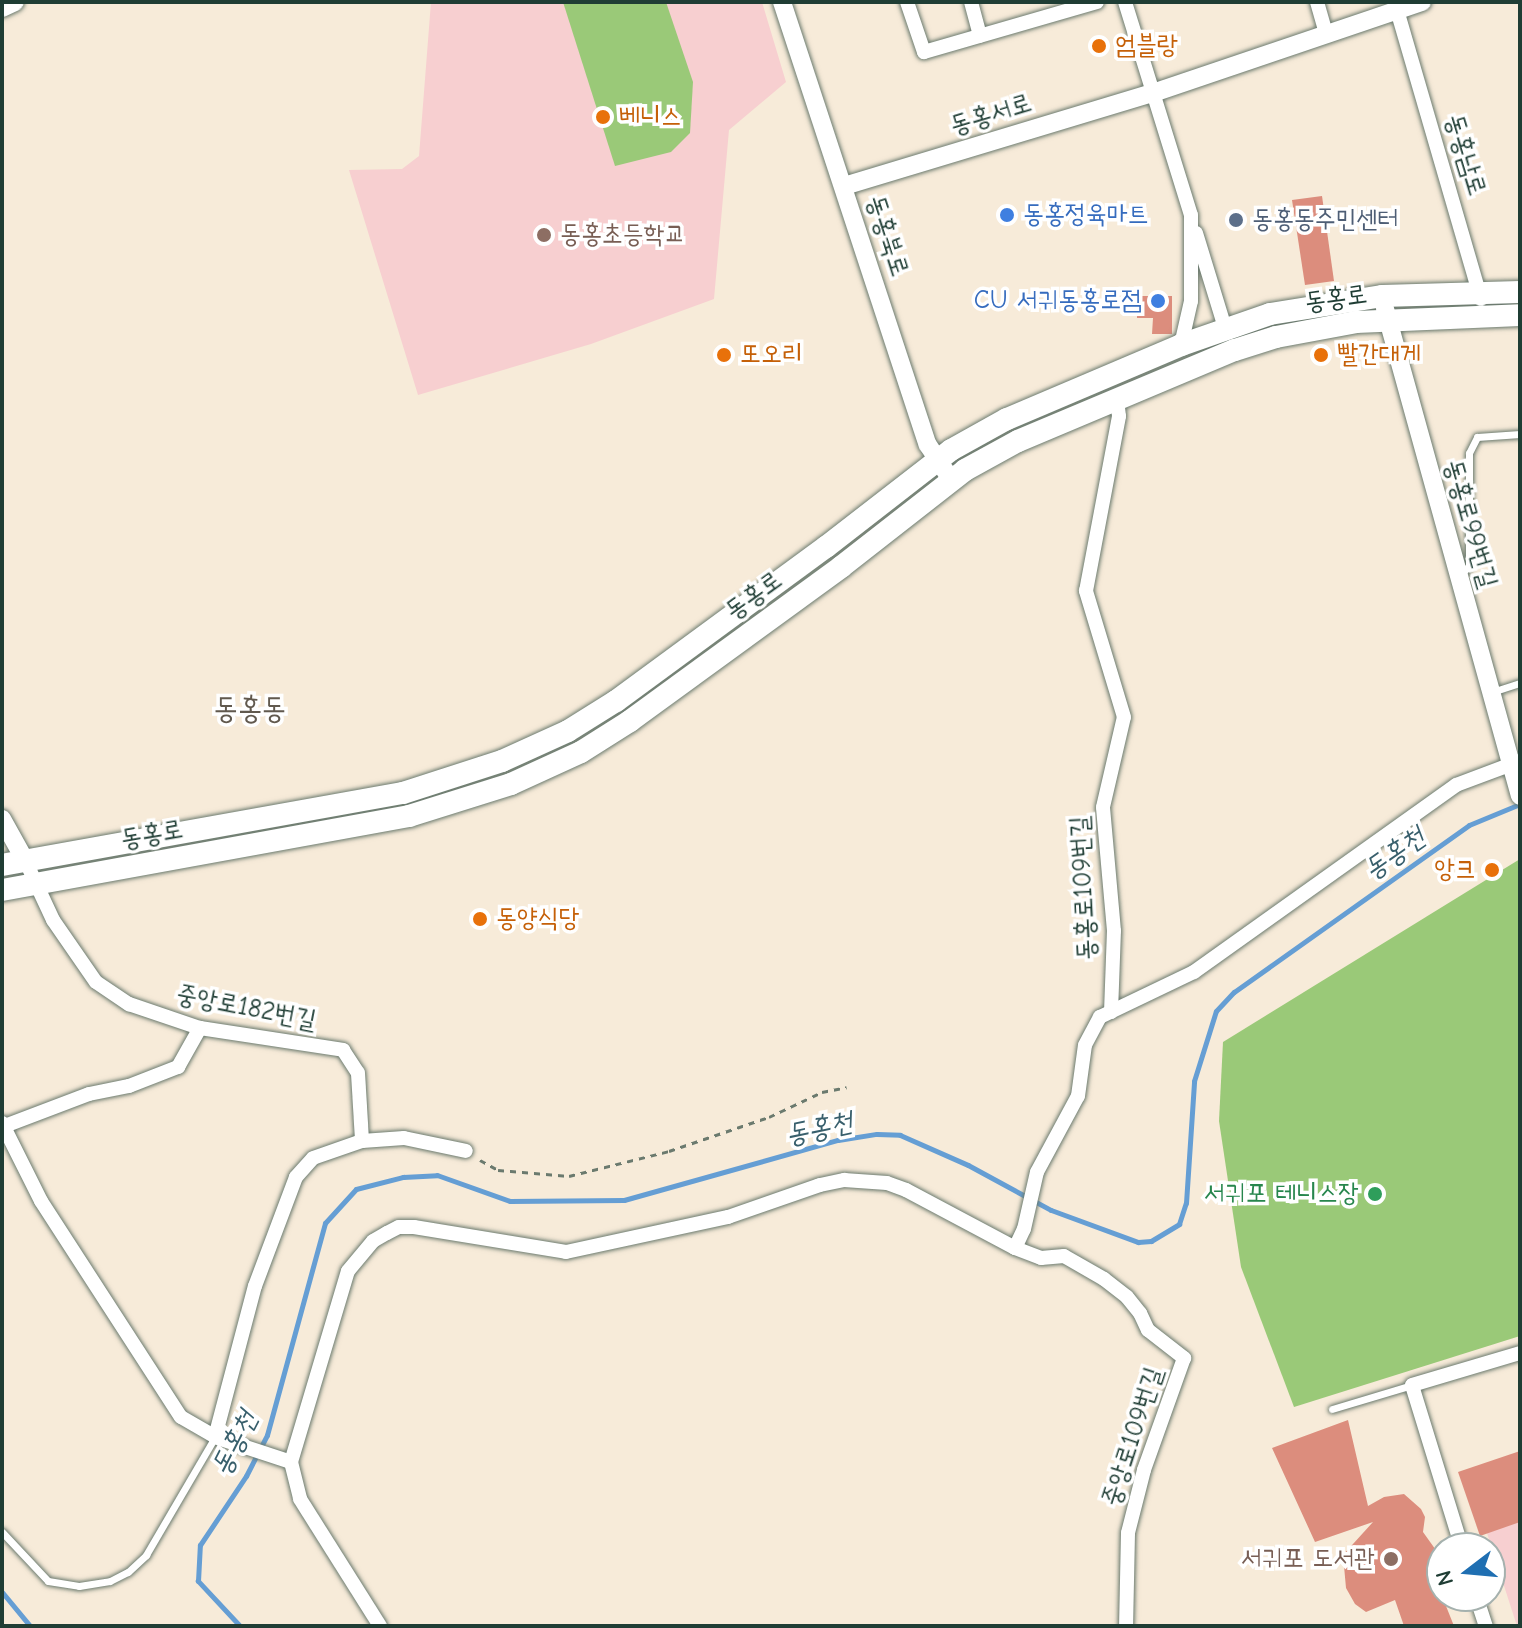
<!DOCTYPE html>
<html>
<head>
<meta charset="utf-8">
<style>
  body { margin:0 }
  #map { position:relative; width:1522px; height:1628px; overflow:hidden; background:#f7ebd9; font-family:"Comic Neue","Poor Story",sans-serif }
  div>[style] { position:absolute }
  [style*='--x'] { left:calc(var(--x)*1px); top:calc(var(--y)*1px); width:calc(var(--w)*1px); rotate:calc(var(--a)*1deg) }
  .built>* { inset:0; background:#f7cfd0 }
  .green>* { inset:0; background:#9ac978 }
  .stream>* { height:5px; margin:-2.5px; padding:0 2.5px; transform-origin:2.5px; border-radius:2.5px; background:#659ed4 }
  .building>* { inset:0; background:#dc8d7d }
  .path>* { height:3px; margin-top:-1.5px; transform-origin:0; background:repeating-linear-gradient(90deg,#6b7a6e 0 6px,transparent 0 12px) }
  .roads { filter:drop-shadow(0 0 2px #6b7a6e) drop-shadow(0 0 2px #6b7a6e) }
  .service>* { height:7px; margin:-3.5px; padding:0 3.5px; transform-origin:3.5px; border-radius:3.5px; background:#fff }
  .minor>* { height:14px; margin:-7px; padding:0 7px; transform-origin:7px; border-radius:7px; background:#fff }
  .tertiary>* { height:18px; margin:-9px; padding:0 9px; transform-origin:9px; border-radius:9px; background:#fff }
  .secondary>* { height:22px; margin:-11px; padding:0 11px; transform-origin:11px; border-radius:11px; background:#fff }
  .dots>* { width:22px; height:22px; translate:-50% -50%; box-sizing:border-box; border:4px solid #fff; border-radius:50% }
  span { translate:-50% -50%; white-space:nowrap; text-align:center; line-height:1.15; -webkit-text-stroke:7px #fff; paint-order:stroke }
  .food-label { font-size:26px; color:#c56008 }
  .left { translate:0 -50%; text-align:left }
  .right { translate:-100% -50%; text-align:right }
  .street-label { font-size:26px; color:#1f3d34 }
  .shop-label { font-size:26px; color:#366cbe }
  .service-label { font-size:26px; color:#4e5e75 }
  .education-label { font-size:26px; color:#785e54 }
  .leisure-label { font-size:26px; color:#27864d }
  .water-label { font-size:28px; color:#385f6c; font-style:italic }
  .quarter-label { font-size:30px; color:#61594e }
  .frame { position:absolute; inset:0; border:4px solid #1f3d34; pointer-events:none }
  .north { position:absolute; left:1426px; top:1532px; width:80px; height:80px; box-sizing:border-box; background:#fff; border:2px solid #a5b1ae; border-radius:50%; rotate:254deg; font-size:22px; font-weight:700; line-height:32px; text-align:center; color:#1f3d34 }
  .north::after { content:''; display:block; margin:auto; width:28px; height:36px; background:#1f6fb2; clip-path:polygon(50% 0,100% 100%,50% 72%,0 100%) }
</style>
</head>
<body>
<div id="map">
  <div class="built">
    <i style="clip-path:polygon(431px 2px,762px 2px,786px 82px,729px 130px,714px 299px,591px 344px,418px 395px,349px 170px,402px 169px,419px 156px)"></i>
    <i style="clip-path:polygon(1520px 1488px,1520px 1626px,1517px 1626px,1476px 1499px)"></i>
  </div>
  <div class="green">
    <i style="clip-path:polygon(563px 2px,666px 2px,693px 82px,690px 133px,671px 152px,615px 166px)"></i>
    <i style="clip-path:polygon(1520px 859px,1520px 1336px,1294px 1407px,1241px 1267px,1219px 1121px,1223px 1042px)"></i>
  </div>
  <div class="stream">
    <i style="--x:2;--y:1592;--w:44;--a:50.5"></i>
    <i style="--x:240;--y:1626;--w:62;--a:-133"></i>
    <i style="--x:198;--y:1581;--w:36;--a:-87"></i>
    <i style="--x:200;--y:1545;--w:83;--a:-56.3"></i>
    <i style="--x:246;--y:1476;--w:46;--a:-62.9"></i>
    <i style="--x:267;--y:1435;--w:220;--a:-74.7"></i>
    <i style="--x:325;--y:1223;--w:46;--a:-47.6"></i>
    <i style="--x:356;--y:1189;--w:49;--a:-14.3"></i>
    <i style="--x:403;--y:1177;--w:34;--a:-3"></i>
    <i style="--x:437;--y:1175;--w:77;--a:19.6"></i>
    <i style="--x:510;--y:1201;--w:114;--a:-0.5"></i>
    <i style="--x:624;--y:1200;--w:222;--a:-15.7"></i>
    <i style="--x:838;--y:1140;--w:39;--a:-9"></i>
    <i style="--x:877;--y:1134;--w:23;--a:2"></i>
    <i style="--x:900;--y:1135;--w:74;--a:23.8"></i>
    <i style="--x:968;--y:1165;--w:94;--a:28.5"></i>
    <i style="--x:1051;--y:1210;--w:93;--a:20.2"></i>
    <i style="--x:1138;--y:1242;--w:13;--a:-4"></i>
    <i style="--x:1151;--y:1241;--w:33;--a:-31"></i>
    <i style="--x:1179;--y:1224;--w:22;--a:-72"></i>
    <i style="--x:1186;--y:1203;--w:122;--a:-86.2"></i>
    <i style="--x:1194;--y:1081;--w:73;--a:-72.6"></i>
    <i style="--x:1216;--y:1011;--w:26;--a:-47"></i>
    <i style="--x:1234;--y:992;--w:288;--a:-35.4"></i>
    <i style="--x:1469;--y:825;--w:55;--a:-22.4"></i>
  </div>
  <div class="building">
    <i style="clip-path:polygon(1322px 196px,1334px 281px,1305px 285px,1292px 200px)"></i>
    <i style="clip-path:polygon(1137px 296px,1172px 296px,1172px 334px,1152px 334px,1153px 318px,1137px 318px)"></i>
    <i style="clip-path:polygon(1348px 1420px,1368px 1506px,1384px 1497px,1404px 1494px,1421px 1509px,1425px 1517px,1423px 1532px,1438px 1553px,1442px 1596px,1454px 1626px,1404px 1626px,1395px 1600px,1366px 1612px,1355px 1604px,1346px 1588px,1343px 1555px,1373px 1522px,1315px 1542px,1272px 1448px)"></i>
    <i style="clip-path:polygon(1520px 1451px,1520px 1522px,1480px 1536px,1458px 1472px)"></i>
  </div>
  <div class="path">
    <i style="--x:480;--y:1160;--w:21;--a:29"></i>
    <i style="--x:498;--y:1170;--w:71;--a:4.8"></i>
    <i style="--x:569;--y:1176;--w:103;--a:-14"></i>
    <i style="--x:669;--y:1151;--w:106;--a:-18.8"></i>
    <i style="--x:769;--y:1117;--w:59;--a:-25.3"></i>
    <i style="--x:822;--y:1092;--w:25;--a:-11"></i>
  </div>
  <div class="roads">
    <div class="service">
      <i style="--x:1460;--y:575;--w:13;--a:-45"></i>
      <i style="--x:1469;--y:566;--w:113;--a:-90"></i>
      <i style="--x:1469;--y:453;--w:18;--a:-63"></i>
      <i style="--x:1477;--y:437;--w:43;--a:-4"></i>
      <i style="--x:1492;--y:692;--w:29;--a:-18"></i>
      <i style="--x:1332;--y:1409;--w:84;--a:-16.7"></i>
      <i style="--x:2;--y:1532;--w:67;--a:46.8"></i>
      <i style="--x:48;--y:1581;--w:31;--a:9"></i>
      <i style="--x:79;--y:1586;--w:31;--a:-9"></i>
      <i style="--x:110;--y:1581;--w:20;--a:-27"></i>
      <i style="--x:128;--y:1572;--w:25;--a:-43"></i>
      <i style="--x:146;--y:1555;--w:137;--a:-59.7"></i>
    </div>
    <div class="minor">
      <i style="--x:907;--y:2;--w:53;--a:71.2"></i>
      <i style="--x:924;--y:52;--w:180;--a:-16.1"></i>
      <i style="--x:971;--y:2;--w:35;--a:75"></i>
      <i style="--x:1125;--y:2;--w:223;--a:72.8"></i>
      <i style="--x:1191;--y:215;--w:86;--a:90"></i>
      <i style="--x:1191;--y:301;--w:45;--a:102.8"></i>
      <i style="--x:1317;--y:2;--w:33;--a:74"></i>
      <i style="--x:1397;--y:10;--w:301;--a:73.8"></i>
      <i style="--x:1196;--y:233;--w:99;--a:73"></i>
      <i style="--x:26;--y:862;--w:64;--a:65"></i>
      <i style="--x:53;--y:920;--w:75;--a:55.3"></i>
      <i style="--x:96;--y:982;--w:40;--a:34"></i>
      <i style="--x:129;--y:1004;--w:75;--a:18.7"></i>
      <i style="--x:200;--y:1028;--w:145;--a:8.7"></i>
      <i style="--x:343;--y:1050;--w:27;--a:57"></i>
      <i style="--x:358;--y:1073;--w:68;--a:86.6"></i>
      <i style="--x:1111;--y:1012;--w:81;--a:-87.9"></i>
      <i style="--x:1114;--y:931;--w:124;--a:-95.1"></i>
      <i style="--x:1103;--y:807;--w:92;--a:-76.9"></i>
      <i style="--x:1124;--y:717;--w:132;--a:-106.8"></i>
      <i style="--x:1086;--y:591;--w:178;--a:-79.3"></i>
      <i style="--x:1119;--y:416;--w:16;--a:-97"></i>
      <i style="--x:2;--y:1123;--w:87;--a:63.4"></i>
      <i style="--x:41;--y:1201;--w:257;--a:57.1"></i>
      <i style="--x:181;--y:1417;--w:39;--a:30"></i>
      <i style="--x:2;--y:1127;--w:93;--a:-20.8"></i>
      <i style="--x:89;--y:1094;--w:41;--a:-11.3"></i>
      <i style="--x:129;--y:1086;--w:53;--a:-21.2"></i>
      <i style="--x:178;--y:1067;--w:45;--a:-60.6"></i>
      <i style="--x:1015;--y:1248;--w:21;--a:-65"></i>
      <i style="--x:1024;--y:1229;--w:58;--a:-77.2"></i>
      <i style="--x:1037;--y:1172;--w:86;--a:-61.7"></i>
      <i style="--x:1078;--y:1096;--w:51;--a:-82.2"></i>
      <i style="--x:1085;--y:1045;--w:32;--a:-62"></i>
      <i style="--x:1100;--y:1017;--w:104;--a:-25.6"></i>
      <i style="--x:1194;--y:972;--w:322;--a:-35.5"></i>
      <i style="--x:1456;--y:785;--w:68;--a:-20.6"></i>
      <i style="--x:291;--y:1462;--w:199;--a:-73.4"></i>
      <i style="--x:348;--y:1271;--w:39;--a:-50"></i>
      <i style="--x:373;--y:1241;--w:16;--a:-30"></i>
      <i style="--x:387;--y:1233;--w:13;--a:-27"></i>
      <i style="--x:399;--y:1227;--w:15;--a:0"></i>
      <i style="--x:414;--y:1227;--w:154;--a:9.3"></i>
      <i style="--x:566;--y:1252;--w:166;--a:-12.2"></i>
      <i style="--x:728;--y:1217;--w:97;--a:-19.2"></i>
      <i style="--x:820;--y:1185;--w:25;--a:-12"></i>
      <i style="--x:844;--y:1180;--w:43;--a:4"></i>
      <i style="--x:887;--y:1183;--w:20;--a:20"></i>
      <i style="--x:906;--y:1190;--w:123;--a:28"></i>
      <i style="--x:1015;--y:1248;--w:28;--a:21"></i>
      <i style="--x:1041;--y:1258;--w:23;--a:-5"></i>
      <i style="--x:1064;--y:1256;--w:46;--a:29.9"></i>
      <i style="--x:1104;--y:1279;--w:29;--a:38"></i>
      <i style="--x:1127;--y:1297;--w:21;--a:51"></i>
      <i style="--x:1140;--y:1313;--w:19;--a:65"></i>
      <i style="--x:1148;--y:1330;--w:46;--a:37.9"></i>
      <i style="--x:1184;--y:1358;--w:119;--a:109.7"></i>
      <i style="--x:1144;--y:1470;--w:65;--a:104.3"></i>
      <i style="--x:1128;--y:1533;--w:93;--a:91.2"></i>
      <i style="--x:291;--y:1462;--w:80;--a:-161.8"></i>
      <i style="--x:215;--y:1437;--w:156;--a:-75.2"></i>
      <i style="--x:255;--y:1286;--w:116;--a:-69.4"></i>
      <i style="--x:296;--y:1177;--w:25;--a:-48"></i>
      <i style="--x:313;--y:1158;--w:52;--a:-19.1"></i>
      <i style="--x:362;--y:1141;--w:42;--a:-4.1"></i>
      <i style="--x:404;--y:1138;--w:63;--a:11.8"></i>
      <i style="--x:291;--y:1462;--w:38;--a:76"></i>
      <i style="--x:300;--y:1499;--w:150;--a:57.8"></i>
      <i style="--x:1462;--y:1548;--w:170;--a:-107.1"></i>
      <i style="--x:1412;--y:1385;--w:113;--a:-16.5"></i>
      <i style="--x:1476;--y:1596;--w:32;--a:72"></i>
    </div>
    <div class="tertiary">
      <i style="--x:782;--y:2;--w:466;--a:71.8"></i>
      <i style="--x:928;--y:445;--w:43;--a:56.3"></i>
      <i style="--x:2;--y:8;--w:14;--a:-25"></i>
      <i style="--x:844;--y:186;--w:323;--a:-16.8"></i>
      <i style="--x:1153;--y:93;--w:284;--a:-18.7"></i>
      <i style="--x:1385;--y:309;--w:505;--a:74.51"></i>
      <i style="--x:2;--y:819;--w:49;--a:60.8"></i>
    </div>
    <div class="secondary">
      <i style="--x:2;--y:865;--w:407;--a:-10.2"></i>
      <i style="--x:403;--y:793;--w:104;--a:-17.9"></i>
      <i style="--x:502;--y:761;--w:72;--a:-24.4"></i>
      <i style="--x:568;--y:731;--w:57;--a:-32"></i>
      <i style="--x:616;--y:701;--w:260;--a:-36.3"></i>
      <i style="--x:826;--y:547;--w:158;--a:-37.8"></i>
      <i style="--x:951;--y:450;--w:64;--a:-29"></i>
      <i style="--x:1007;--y:419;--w:189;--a:-23"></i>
      <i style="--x:1181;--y:345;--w:94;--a:-19.2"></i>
      <i style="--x:1270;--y:314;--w:113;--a:-9.1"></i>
      <i style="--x:1382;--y:296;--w:138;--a:-1.7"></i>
      <i style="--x:2;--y:890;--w:414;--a:-10.3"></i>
      <i style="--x:409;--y:816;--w:107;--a:-17.4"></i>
      <i style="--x:511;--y:784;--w:77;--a:-24.6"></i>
      <i style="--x:581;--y:752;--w:58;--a:-32.3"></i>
      <i style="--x:630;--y:721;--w:261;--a:-36.1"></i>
      <i style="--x:841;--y:567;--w:157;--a:-38"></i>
      <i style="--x:965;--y:470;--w:60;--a:-28.7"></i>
      <i style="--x:1018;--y:441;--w:235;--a:-22.8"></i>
      <i style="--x:1235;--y:350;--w:43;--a:-17.6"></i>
      <i style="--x:1276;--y:337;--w:81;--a:-10.6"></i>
      <i style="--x:1356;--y:322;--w:164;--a:-2.4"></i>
    </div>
  </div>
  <div class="dots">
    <i style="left:1099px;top:46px;background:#e8710a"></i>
    <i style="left:603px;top:117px;background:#e8710a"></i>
    <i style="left:1007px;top:215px;background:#3f7fe0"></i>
    <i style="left:1236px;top:220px;background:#5c6f8a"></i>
    <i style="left:544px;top:235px;background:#8d6e63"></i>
    <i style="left:1158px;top:301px;background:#3f7fe0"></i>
    <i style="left:724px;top:355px;background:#e8710a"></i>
    <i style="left:1321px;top:355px;background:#e8710a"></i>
    <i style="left:1492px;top:870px;background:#e8710a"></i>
    <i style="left:480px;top:919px;background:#e8710a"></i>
    <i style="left:1375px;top:1194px;background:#2e9e5b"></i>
    <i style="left:1391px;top:1559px;background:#8d6e63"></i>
  </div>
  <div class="food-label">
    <span class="left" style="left:1115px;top:46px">엄블랑</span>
    <span class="left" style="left:619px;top:117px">베니스</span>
    <span class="left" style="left:740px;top:355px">또오리</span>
    <span class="left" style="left:1337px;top:355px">빨간대게</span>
    <span class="right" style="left:1476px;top:870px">앙크</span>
    <span class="left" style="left:496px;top:919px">동양식당</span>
  </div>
  <div class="street-label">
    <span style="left:991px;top:115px;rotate:-17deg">동홍서로</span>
    <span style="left:1465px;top:155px;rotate:73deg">동홍남로</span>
    <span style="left:887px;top:236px;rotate:72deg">동홍북로</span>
    <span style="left:1336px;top:299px;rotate:-8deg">동홍로</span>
    <span style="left:1470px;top:524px;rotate:74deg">동홍로99번길</span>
    <span style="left:754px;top:596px;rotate:-36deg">동홍로</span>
    <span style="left:152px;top:835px;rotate:-10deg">동홍로</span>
    <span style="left:1084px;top:888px;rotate:-93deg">동홍로109번길</span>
    <span style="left:246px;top:1008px;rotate:11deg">중앙로182번길</span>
    <span style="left:1133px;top:1437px;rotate:-72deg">중앙로109번길</span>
  </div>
  <div class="shop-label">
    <span class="left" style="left:1023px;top:215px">동홍정육마트</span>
    <span class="right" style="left:1142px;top:301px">CU 서귀동홍로점</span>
  </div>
  <div class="service-label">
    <span class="left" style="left:1252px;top:220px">동홍동주민센터</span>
  </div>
  <div class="education-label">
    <span class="left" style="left:560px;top:235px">동홍초등학교</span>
    <span class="right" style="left:1375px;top:1559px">서귀포 도서관</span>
  </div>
  <div class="leisure-label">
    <span class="right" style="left:1359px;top:1194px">서귀포 테니스장</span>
  </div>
  <div class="water-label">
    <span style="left:1394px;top:853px;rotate:-35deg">동홍천</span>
    <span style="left:819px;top:1128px;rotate:-12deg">동홍천</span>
    <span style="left:234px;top:1443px;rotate:-63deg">동홍천</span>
  </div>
  <div class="quarter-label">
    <span style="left:250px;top:709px">동홍동</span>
  </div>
  <div class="frame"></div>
  <div class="north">N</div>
</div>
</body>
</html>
